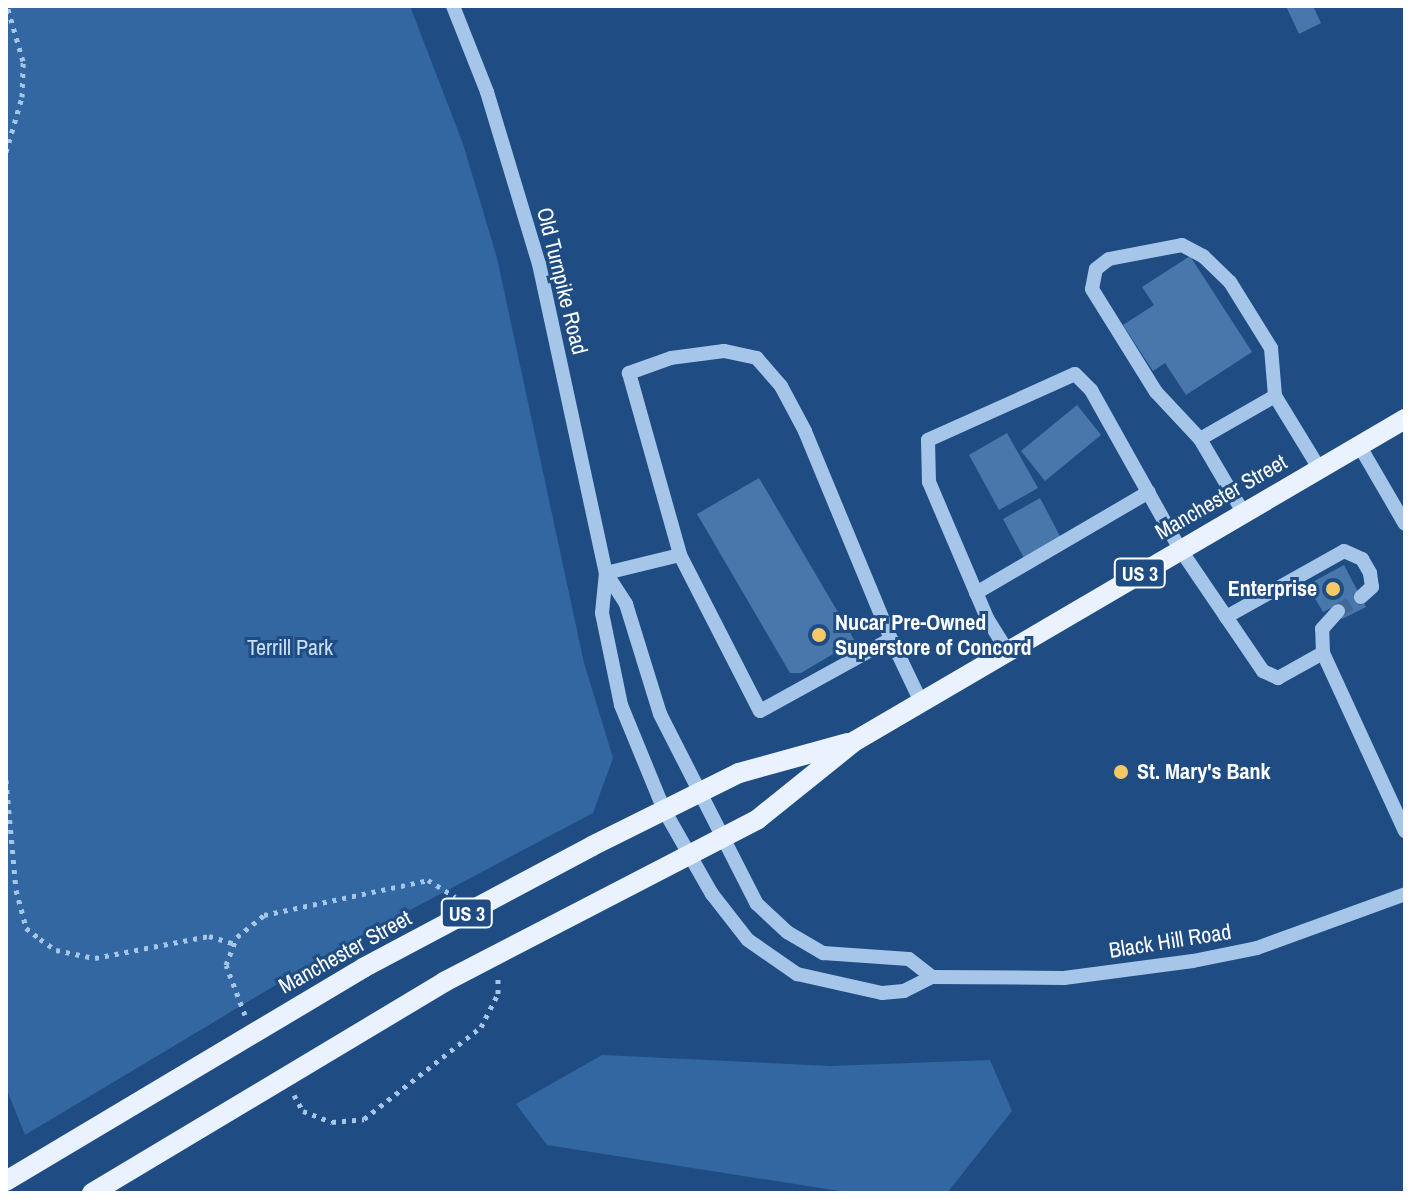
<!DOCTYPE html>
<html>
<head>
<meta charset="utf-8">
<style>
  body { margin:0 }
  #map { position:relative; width:1411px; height:1199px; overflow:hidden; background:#1f4d83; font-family:"Archivo Narrow",sans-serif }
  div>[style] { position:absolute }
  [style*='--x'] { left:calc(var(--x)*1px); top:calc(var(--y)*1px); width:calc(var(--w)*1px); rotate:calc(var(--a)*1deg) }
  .green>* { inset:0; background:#3367a1 }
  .pier>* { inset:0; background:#1f4d83 }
  .building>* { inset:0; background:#4777ab }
  .minor-tunnel>* { height:14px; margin-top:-7px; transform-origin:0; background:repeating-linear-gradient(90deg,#416896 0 14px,transparent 0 21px) }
  .path>* { height:5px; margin-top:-2.5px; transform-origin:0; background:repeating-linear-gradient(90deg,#a6c6e9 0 4px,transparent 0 10px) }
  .minor>* { height:14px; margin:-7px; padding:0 7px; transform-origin:7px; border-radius:7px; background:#a6c6e9 }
  .major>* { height:20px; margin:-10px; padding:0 10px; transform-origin:10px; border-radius:10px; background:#e9f2fe }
  .dots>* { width:22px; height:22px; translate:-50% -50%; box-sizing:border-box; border:4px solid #1f4d83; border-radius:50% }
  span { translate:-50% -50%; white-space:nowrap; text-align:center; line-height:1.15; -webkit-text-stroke:6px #1f4d83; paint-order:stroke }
  .shield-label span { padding:2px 6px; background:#1f4d83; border:2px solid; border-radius:6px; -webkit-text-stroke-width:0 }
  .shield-label { font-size:20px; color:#fff; font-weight:700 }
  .street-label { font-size:22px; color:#fff }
  .poi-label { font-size:22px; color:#fff; font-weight:700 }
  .right { translate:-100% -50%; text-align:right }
  .left { translate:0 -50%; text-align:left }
  .park-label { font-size:22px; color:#cae0f7 }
  .frame { position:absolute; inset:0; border:8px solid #fff; pointer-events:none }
</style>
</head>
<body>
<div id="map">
  <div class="green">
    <i style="clip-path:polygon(6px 6px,410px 6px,463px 144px,497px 258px,584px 663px,613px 758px,593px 813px,331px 952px,25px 1135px,6px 1088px)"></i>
    <i style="clip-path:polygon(602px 1055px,831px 1066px,990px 1060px,1012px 1111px,947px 1193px,852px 1193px,547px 1145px,516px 1104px)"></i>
  </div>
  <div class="pier">
    <i style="clip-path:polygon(25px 1138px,54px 1165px,128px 1193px,6px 1193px,6px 1149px)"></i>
  </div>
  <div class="building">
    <i style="clip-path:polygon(1286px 6px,1313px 6px,1321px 23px,1299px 34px)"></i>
    <i style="clip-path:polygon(1190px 256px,1252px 352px,1186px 395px,1165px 363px,1153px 371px,1123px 325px,1154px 305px,1142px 287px)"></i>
    <i style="clip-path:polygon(1077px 405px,1101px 435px,1045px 481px,1021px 451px)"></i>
    <i style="clip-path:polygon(1007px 433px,1038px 488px,999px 510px,969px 455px)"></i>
    <i style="clip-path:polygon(759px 478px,855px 641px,801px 673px,790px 673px,697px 514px)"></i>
    <i style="clip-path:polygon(1040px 498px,1062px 540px,1025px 560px,1003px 519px)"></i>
    <i style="clip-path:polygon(1344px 565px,1366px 607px,1342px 619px,1335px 606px,1323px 612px,1307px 585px)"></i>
  </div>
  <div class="minor-tunnel">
    <i style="--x:1338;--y:611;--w:27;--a:-31"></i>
  </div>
  <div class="path">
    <i style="--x:6;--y:152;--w:57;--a:-73.8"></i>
    <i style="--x:22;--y:97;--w:36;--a:-88"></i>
    <i style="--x:23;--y:61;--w:57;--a:-106.2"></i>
    <i style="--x:6;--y:780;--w:110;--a:84.8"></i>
    <i style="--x:16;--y:890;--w:39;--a:75"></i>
    <i style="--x:26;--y:928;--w:18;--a:38"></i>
    <i style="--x:40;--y:939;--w:19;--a:35"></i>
    <i style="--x:56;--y:950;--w:40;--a:12"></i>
    <i style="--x:95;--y:958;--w:116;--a:-10.9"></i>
    <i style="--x:209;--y:936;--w:27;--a:17"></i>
    <i style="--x:245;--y:1015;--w:53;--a:-110.8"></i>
    <i style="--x:226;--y:965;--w:30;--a:-69"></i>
    <i style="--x:237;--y:937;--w:35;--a:-39"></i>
    <i style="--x:264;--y:915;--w:168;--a:-12"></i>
    <i style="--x:428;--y:880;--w:32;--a:32"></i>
    <i style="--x:294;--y:1095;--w:18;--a:61"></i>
    <i style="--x:303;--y:1111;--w:31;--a:21"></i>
    <i style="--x:332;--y:1122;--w:32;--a:-5"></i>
    <i style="--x:364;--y:1119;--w:149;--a:-38.2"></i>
    <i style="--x:481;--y:1027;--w:37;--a:-63"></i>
    <i style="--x:498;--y:994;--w:18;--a:-90"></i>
  </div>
  <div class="minor">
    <i style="--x:453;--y:6;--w:92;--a:68.4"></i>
    <i style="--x:487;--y:92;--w:180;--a:73.2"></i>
    <i style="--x:539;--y:264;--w:316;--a:77.8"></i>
    <i style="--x:606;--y:573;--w:40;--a:95.7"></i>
    <i style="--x:602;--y:613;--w:94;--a:78.3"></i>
    <i style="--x:621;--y:705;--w:113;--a:67.7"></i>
    <i style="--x:664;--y:810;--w:97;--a:60.3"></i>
    <i style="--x:712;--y:894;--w:58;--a:52"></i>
    <i style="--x:748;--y:940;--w:60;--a:34.8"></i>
    <i style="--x:797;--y:974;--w:87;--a:12.6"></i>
    <i style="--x:882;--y:993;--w:22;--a:-5"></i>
    <i style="--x:904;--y:991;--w:31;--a:-27"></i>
    <i style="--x:932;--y:977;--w:132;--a:0.4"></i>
    <i style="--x:1064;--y:978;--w:130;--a:-7.5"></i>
    <i style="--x:1193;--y:961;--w:65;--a:-11.5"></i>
    <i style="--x:1257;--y:948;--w:158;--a:-20"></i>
    <i style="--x:1200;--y:439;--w:64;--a:-133.1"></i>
    <i style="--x:1156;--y:392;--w:121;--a:-121.9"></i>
    <i style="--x:1092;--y:289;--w:20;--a:-79"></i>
    <i style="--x:1096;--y:269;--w:16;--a:-38"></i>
    <i style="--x:1109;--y:259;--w:74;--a:-10.9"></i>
    <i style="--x:1182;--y:245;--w:24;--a:28"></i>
    <i style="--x:1203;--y:256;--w:37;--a:44"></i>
    <i style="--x:1230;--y:282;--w:78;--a:58.2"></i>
    <i style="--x:1271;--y:348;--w:48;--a:85.2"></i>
    <i style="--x:1359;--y:445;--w:91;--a:59.8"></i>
    <i style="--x:1243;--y:512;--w:85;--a:-120.5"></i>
    <i style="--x:1200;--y:439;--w:86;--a:-29.8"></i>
    <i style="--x:1275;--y:396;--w:84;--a:58.6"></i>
    <i style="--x:606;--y:573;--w:37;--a:57"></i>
    <i style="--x:626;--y:604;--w:115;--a:72.8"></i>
    <i style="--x:660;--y:714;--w:213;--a:63"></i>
    <i style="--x:757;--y:904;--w:41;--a:43"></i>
    <i style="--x:787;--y:932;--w:42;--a:30.3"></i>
    <i style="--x:823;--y:953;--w:86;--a:4"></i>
    <i style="--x:909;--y:959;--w:29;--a:38"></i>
    <i style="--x:606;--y:573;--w:76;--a:-13.7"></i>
    <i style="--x:976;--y:593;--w:200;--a:-30.3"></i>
    <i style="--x:1226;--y:617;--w:135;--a:-29.2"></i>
    <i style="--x:1344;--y:551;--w:20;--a:24"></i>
    <i style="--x:1362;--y:559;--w:16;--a:60"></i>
    <i style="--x:1370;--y:573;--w:14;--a:82"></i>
    <i style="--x:1372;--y:587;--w:15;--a:138"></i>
    <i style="--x:891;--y:639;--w:225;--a:-112.5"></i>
    <i style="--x:805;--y:431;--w:51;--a:-118.1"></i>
    <i style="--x:781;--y:386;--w:37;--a:-131"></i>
    <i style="--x:757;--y:358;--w:34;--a:-168"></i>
    <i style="--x:724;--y:351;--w:53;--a:172.5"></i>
    <i style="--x:671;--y:358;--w:45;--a:160.3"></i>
    <i style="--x:629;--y:373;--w:189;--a:74.3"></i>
    <i style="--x:680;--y:555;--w:175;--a:62.9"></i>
    <i style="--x:760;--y:711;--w:149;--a:-28.8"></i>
    <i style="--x:891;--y:639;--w:70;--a:64.5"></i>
    <i style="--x:1008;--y:652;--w:40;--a:-122"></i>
    <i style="--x:987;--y:618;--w:148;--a:-113.1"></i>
    <i style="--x:929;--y:482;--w:42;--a:-91.4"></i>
    <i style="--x:928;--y:440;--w:161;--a:-24.2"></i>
    <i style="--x:1075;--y:374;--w:23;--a:45"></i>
    <i style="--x:1091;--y:390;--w:182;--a:60.8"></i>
    <i style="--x:1180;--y:549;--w:148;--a:55.8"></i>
    <i style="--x:1263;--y:671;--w:17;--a:25"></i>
    <i style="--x:1278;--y:678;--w:51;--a:-29.1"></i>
    <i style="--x:1323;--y:653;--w:196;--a:65.3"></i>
    <i style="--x:1323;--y:653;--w:24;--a:-92"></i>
    <i style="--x:1322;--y:629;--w:24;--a:-48"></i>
  </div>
  <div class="major">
    <i style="--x:6;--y:1181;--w:416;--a:-30.8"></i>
    <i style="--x:363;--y:968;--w:259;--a:-28"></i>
    <i style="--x:592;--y:846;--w:164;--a:-26.4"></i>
    <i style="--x:739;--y:773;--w:113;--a:-15.4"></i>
    <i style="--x:92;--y:1193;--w:410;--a:-30.9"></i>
    <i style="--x:444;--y:982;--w:354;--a:-27.4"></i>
    <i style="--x:758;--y:819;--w:124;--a:-38.8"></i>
    <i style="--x:855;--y:741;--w:637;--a:-30.35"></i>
  </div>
  <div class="dots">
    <i style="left:1333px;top:589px;background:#f7c966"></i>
    <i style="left:819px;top:635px;background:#f7c966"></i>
    <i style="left:1121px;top:772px;background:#f7c966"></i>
  </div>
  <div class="shield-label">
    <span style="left:1140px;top:573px">US 3</span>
    <span style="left:467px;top:913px">US 3</span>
  </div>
  <div class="street-label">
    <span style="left:562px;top:281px;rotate:76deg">Old Turnpike Road</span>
    <span style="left:1221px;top:497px;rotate:-30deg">Manchester Street</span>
    <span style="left:1170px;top:941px;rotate:-9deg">Black Hill Road</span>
    <span style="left:345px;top:952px;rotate:-29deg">Manchester Street</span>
  </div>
  <div class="poi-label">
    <span class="right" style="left:1317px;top:589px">Enterprise</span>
    <span class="left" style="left:835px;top:635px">Nucar Pre-Owned<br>Superstore of Concord</span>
    <span class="left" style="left:1137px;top:772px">St. Mary's Bank</span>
  </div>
  <div class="park-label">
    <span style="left:290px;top:648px">Terrill Park</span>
  </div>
  <div class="frame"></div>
</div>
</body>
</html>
